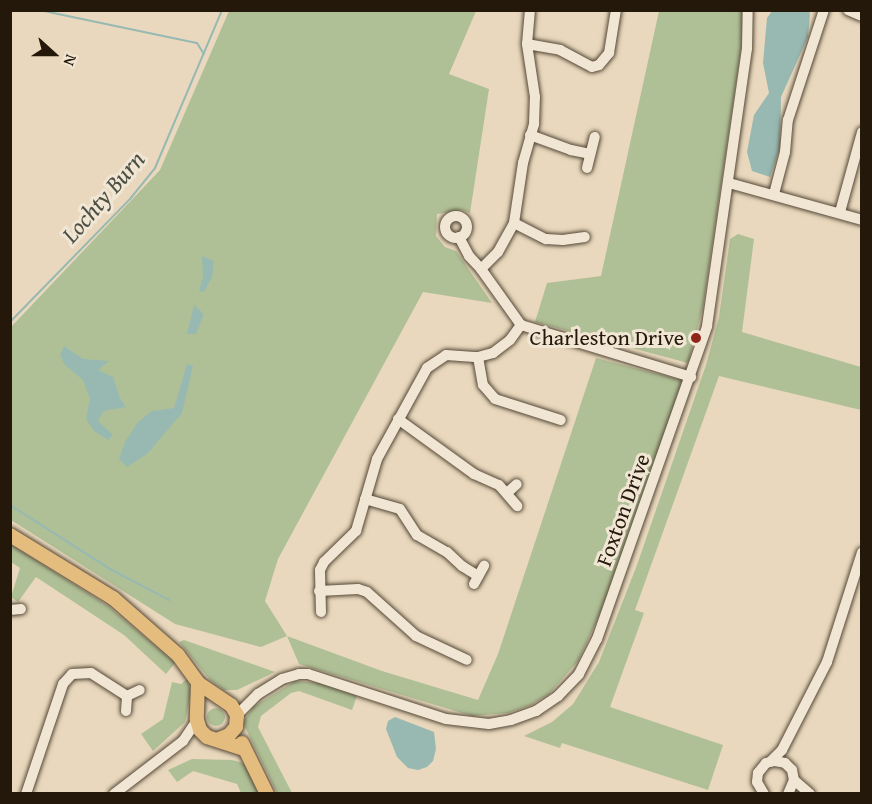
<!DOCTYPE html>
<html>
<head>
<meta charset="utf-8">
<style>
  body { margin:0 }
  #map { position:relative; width:872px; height:804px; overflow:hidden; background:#e9d8bd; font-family:"Gentium Book Plus",serif }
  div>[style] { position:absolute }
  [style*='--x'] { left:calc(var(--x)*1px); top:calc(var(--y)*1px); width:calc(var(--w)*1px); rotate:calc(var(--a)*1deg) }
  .green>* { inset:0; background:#b0c096 }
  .round { border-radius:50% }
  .water>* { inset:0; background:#97b9b2 }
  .stream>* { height:2px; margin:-1px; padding:0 1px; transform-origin:1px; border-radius:1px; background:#97b9b2 }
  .roads { filter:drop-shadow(0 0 2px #544837) drop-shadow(0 0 2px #544837) }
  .minor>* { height:10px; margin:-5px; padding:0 5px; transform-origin:5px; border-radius:5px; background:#f1e6d4 }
  .minor>.ring { margin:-5px; padding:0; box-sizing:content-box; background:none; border:10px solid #f1e6d4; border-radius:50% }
  .major>* { height:14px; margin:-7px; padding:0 7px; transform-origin:7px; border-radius:7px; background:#e4bc7e }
  .dots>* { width:16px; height:16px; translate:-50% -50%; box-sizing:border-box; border:3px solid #f1e6d4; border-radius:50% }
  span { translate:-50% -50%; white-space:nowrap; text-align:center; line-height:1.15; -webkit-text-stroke:6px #f1e6d4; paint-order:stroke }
  .poi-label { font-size:22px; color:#23180a }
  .right { translate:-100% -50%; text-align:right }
  .street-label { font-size:22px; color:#23180a }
  .water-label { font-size:24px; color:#4c5045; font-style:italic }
  .frame { position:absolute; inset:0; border:12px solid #23180a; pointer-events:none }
  .north { position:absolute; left:24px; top:24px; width:60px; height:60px; -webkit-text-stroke:4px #f1e6d4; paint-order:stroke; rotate:111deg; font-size:16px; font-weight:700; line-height:24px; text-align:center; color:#23180a }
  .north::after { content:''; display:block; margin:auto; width:21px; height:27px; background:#23180a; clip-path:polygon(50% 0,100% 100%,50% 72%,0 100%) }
</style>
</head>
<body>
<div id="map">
  <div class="green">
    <i style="clip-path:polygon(229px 11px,476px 11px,449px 74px,489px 89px,470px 213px,462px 210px,437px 214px,436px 236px,445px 247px,456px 251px,492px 303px,423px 292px,278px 559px,265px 601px,287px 636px,382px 671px,478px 700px,498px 654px,596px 358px,685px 381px,599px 616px,578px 661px,549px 694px,531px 705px,508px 713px,472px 716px,299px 664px,287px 636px,261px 647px,175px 624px,11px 520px,10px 328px,160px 170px)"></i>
    <i style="clip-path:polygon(659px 11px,744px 11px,741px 49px,703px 307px,688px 363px,535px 322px,547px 283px,601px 276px)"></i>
    <i style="clip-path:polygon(738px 234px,754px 239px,742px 332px,861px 367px,861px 410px,719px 376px,635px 610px,644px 613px,610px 707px,723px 745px,708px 790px,562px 743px,560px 748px,524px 736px,552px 722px,573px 704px,599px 662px,637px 565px,706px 365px,719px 317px,730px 239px)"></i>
    <i style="clip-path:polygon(10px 544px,108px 606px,175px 663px,166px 674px,124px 635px,36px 577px,18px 602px,11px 597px,20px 568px,11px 562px)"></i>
    <i style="clip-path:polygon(184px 640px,275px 672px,237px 690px,224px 690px,210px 680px,179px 642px)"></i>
    <i style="clip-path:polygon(187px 679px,191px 692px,185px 722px,153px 751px,141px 734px,163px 719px,172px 682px,181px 684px)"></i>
    <i style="clip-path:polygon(295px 681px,319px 683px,357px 696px,352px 710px,299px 691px,291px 693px,261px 716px,258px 727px,292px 793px,277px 793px,243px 723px,253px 707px)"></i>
    <i class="round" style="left:207px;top:708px;width:18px;height:18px"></i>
    <i style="clip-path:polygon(192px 759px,232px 760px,243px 763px,253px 771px,263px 793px,241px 793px,237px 784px,193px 771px,177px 782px,168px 770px)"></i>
  </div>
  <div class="water">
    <i style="clip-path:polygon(772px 11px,808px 11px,810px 13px,808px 37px,781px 97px,780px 147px,770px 177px,752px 171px,747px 152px,754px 115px,769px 93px,763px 63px,767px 18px)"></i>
    <i style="clip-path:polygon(202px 256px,214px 261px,212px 277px,204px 292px,199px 291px,203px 277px)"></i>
    <i style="clip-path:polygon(194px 305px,204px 314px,196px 334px,187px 334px)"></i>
    <i style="clip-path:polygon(64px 346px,83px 359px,109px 361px,98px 370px,113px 377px,120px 398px,126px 407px,104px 411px,98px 421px,113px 435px,108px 440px,94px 431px,86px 419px,90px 399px,83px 380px,65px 365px,60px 355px)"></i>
    <i style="clip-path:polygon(187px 364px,193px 366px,182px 413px,147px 454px,127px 467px,119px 459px,125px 442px,138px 422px,152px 411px,174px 408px)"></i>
    <i style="clip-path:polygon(395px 717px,434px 732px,436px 749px,433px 761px,427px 767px,418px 770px,408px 768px,397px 757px,386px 729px,388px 721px)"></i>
  </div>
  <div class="stream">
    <i style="--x:39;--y:10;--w:161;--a:11.8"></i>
    <i style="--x:197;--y:43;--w:13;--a:58"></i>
    <i style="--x:10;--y:322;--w:172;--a:-45.7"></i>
    <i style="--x:130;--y:199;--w:40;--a:-51"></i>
    <i style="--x:155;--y:168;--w:172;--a:-67"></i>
    <i style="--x:10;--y:505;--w:119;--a:32.6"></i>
    <i style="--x:110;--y:569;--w:67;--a:27.7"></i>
  </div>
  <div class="roads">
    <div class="minor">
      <i style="--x:848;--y:10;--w:15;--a:23"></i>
      <i style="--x:527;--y:44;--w:34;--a:10"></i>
      <i style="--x:560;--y:50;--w:36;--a:28"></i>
      <i style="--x:592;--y:67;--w:7;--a:-16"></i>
      <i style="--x:599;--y:65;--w:16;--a:-50"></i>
      <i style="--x:609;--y:53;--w:44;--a:-80.8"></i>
      <i style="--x:530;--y:135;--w:44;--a:20.1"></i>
      <i style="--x:571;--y:150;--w:19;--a:12"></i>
      <i style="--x:587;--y:168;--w:32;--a:-76"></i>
      <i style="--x:729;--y:183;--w:138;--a:15.5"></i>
      <i style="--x:774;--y:194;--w:43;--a:-75.3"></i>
      <i style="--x:785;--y:152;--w:32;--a:-85"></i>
      <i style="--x:788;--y:120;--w:116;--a:-71.9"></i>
      <i style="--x:840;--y:212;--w:83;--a:-74.6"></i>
      <i class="ring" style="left:445px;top:216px;width:12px;height:12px"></i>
      <i style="--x:514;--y:223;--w:36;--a:27"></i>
      <i style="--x:546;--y:239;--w:17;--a:3"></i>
      <i style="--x:563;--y:240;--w:22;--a:-8"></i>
      <i style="--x:459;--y:237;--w:21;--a:62"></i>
      <i style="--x:469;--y:256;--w:18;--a:47"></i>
      <i style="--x:481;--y:269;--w:69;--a:54.5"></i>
      <i style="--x:521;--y:325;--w:178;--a:17"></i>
      <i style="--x:481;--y:269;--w:24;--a:-45"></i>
      <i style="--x:498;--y:252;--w:33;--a:-61"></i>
      <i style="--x:514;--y:223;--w:61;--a:-81.5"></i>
      <i style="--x:523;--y:163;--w:41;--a:-74.2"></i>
      <i style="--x:534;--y:124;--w:27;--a:-88"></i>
      <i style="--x:535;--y:97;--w:54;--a:-98.6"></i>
      <i style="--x:527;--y:44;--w:34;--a:-85"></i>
      <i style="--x:478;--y:357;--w:28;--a:80"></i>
      <i style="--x:483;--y:385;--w:18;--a:49"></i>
      <i style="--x:495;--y:399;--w:69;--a:17.7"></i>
      <i style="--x:398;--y:419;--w:94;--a:35.9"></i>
      <i style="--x:474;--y:474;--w:27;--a:24"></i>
      <i style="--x:499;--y:485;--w:28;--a:49"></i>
      <i style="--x:507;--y:493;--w:13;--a:-42"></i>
      <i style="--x:365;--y:499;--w:36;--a:16"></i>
      <i style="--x:400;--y:509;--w:31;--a:57"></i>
      <i style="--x:417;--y:535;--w:34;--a:30"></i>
      <i style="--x:447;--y:552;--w:21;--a:43"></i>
      <i style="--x:462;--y:566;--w:19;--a:32"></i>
      <i style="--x:474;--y:584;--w:21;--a:-61"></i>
      <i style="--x:319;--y:591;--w:39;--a:-3"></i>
      <i style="--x:358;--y:589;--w:9;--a:18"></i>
      <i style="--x:367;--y:592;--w:66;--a:41.9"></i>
      <i style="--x:416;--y:636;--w:56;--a:25.2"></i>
      <i style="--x:10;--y:610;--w:11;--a:-5"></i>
      <i style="--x:321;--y:612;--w:42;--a:-91.4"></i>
      <i style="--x:320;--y:570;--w:9;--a:-63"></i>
      <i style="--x:324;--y:562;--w:45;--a:-44.1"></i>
      <i style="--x:356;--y:531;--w:75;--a:-73.7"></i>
      <i style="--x:377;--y:459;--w:104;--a:-61.2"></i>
      <i style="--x:427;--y:368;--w:23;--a:-34"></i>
      <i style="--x:446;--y:355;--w:32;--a:4"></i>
      <i style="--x:478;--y:357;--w:16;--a:-15"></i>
      <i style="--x:493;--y:353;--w:21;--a:-37"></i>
      <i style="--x:510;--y:340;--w:19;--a:-54"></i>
      <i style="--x:126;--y:711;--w:15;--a:-86"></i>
      <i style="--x:127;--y:696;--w:14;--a:-25"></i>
      <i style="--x:237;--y:715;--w:30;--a:-45"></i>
      <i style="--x:258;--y:694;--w:28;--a:-32"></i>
      <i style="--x:282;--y:679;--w:18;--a:-16"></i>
      <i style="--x:299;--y:674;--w:9;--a:0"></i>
      <i style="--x:308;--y:674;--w:145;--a:18.1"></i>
      <i style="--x:446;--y:719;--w:43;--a:6.6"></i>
      <i style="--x:489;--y:724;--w:22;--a:-10"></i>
      <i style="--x:511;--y:720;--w:27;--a:-20"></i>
      <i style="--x:536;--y:711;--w:27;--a:-34"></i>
      <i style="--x:558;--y:696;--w:30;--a:-46"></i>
      <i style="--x:579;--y:674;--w:39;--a:-63"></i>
      <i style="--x:597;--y:639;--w:332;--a:-70.6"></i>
      <i style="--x:707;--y:326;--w:280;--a:-81.8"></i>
      <i style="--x:747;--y:49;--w:39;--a:-89"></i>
      <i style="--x:770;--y:762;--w:17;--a:-45"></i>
      <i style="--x:782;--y:750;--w:99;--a:-62.9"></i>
      <i style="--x:827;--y:662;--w:115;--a:-72.3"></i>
      <i style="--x:794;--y:780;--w:21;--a:41"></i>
      <i style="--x:26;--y:794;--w:116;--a:-71.4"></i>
      <i style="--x:63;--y:684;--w:13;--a:-48"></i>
      <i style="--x:72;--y:674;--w:19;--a:-3"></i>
      <i style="--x:91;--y:673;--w:43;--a:32.6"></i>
      <i style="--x:114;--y:794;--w:87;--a:-37.5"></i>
      <i style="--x:183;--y:741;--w:25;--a:-56"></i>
      <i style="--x:764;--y:794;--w:14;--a:-120"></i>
      <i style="--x:757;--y:782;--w:9;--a:-84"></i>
      <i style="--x:758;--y:773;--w:13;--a:-51"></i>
      <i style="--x:766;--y:763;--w:9;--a:-13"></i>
      <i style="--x:775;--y:761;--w:10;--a:11"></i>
      <i style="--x:785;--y:763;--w:10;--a:45"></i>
      <i style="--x:792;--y:770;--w:10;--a:79"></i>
      <i style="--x:794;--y:780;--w:15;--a:113"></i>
    </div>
    <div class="major">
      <i style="--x:10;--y:535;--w:121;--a:31.5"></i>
      <i style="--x:113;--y:598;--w:86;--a:41.2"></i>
      <i style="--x:178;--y:655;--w:34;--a:54"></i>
      <i style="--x:198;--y:683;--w:40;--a:34"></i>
      <i style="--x:231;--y:705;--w:12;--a:59"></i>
      <i style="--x:237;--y:715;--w:12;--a:95"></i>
      <i style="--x:236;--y:727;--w:11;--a:131"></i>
      <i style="--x:229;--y:735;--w:11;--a:158"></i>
      <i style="--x:198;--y:683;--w:37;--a:92"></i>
      <i style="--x:197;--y:720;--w:10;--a:73"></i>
      <i style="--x:200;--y:730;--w:10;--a:45"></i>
      <i style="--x:207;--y:737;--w:39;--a:18"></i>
      <i style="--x:242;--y:743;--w:57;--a:63.9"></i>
    </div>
  </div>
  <div class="dots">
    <i style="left:696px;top:338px;background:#8f2418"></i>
  </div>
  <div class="poi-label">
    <span class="right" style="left:684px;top:338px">Charleston Drive</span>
  </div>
  <div class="street-label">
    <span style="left:623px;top:510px;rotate:-70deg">Foxton Drive</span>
  </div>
  <div class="water-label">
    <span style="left:103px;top:197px;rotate:-49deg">Lochty Burn</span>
  </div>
  <div class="frame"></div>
  <div class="north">N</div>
</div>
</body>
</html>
